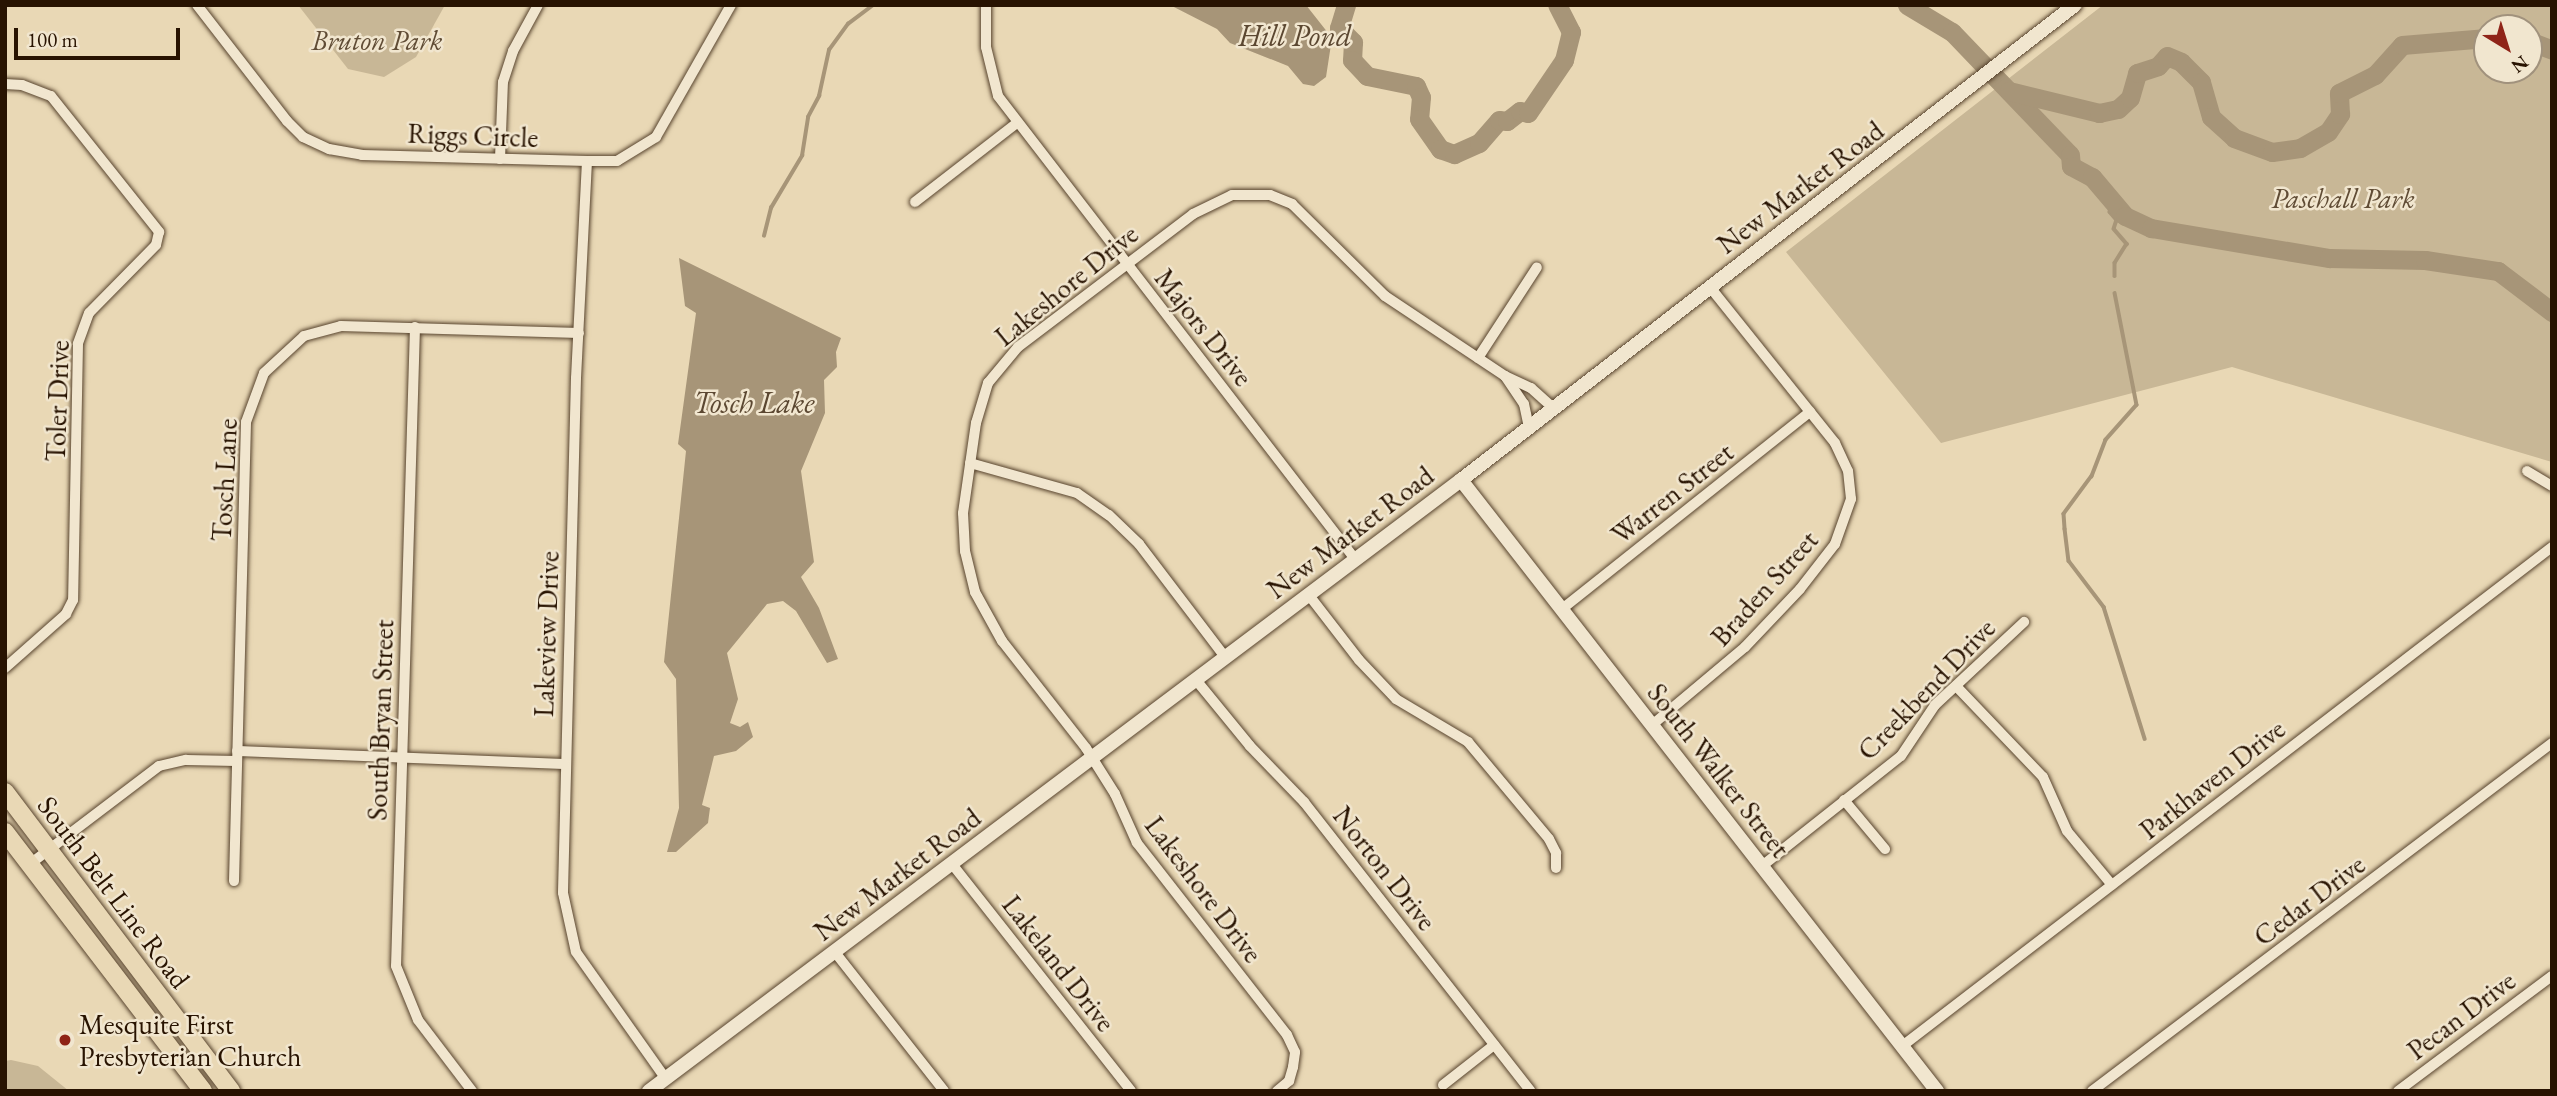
<!DOCTYPE html>
<html>
<head>
<meta charset="utf-8">
<style>
  body { margin:0 }
  #map { position:relative; width:2557px; height:1096px; overflow:hidden; background:#e9d8b5; font-family:"EB Garamond",serif }
  div>[style] { position:absolute }
  [style*='--x'] { left:calc(var(--x)*1px); top:calc(var(--y)*1px); width:calc(var(--w)*1px); rotate:calc(var(--a)*1deg) }
  .green>* { inset:0; background:#c8b796 }
  .water>* { inset:0; background:#a79578 }
  .stream>* { height:3.5px; margin:-1.75px; padding:0 1.75px; transform-origin:1.75px; border-radius:1.75px; background:#a79578 }
  .river>* { height:19px; margin:-9.5px; padding:0 9.5px; transform-origin:9.5px; border-radius:9.5px; background:#a79578 }
  .roads { filter:drop-shadow(0 0 2px #58442e) drop-shadow(0 0 2px #58442e) }
  .minor>* { height:10px; margin:-5px; padding:0 5px; transform-origin:5px; border-radius:5px; background:#f1e6cf }
  .tertiary>* { height:14px; margin:-7px; padding:0 7px; transform-origin:7px; border-radius:7px; background:#f1e6cf }
  .primary>* { height:18px; margin:-9px; padding:0 9px; transform-origin:9px; border-radius:9px; background:#e9d8b5 }
  .dots>* { width:19px; height:19px; translate:-50% -50%; box-sizing:border-box; border:4px solid #f1e6cf; border-radius:50% }
  span { translate:-50% -50%; white-space:nowrap; text-align:center; line-height:1.15; -webkit-text-stroke:5px #f1e6cf; paint-order:stroke }
  .park-label { font-size:28px; color:#604c35; font-style:italic }
  .street-label { font-size:28px; color:#281301 }
  .poi-label { font-size:28px; color:#281301 }
  .left { translate:0 -50%; text-align:left }
  .water-label { font-size:30px; color:#5b4731; font-style:italic }
  .frame { position:absolute; inset:0; border:7px solid #281301; pointer-events:none }
  .north { position:absolute; left:2473px; top:14px; width:70px; height:70px; box-sizing:border-box; background:#f1e6cf; border:2px solid #a1927d; border-radius:50%; rotate:142deg; font-size:19px; font-weight:700; line-height:28px; text-align:center; color:#281301 }
  .north::after { content:''; display:block; margin:auto; width:24px; height:32px; background:#8f2418; clip-path:polygon(50% 0,100% 100%,50% 72%,0 100%) }
  .scale { position:absolute; left:14px; top:28px; width:166px; height:32px; box-sizing:border-box; border:4px solid #281301; border-top:0; padding-left:9px; font-size:21px; line-height:24px; white-space:nowrap; color:#281301; -webkit-text-stroke:5px #f1e6cf; paint-order:stroke }
</style>
</head>
<body>
<div id="map">
  <div class="green">
    <i style="clip-path:polygon(298px 5px,445px 5px,416px 57px,384px 77px,348px 69px)"></i>
    <i style="clip-path:polygon(evenodd,2103px 5px,2552px 5px,2552px 462px,2232px 367px,1941px 443px,1786px 252px,2103px 5px,2529px 28px,2529px 70px,2487px 70px,2487px 28px,2529px 28px)"></i>
    <i style="clip-path:polygon(11px 1060px,38px 1066px,69px 1091px,5px 1091px,5px 1061px)"></i>
  </div>
  <div class="water">
    <i style="clip-path:polygon(1170px 5px,1306px 5px,1332px 38px,1326px 77px,1314px 86px,1303px 84px,1288px 66px,1230px 43px,1217px 29px)"></i>
    <i style="clip-path:polygon(679px 258px,841px 338px,836px 352px,837px 367px,824px 380px,825px 413px,801px 471px,814px 562px,801px 577px,819px 608px,838px 659px,827px 663px,796px 611px,783px 601px,767px 604px,727px 653px,738px 699px,730px 723px,740px 727px,748px 722px,753px 737px,736px 751px,714px 756px,702px 805px,710px 808px,708px 823px,676px 852px,667px 852px,679px 808px,676px 679px,664px 662px,686px 451px,678px 444px,696px 313px,685px 306px)"></i>
  </div>
  <div class="stream">
    <i style="--x:2112;--y:200;--w:12;--a:99"></i>
    <i style="--x:2110;--y:212;--w:11;--a:49"></i>
    <i style="--x:2117;--y:220;--w:9;--a:108"></i>
    <i style="--x:2114;--y:229;--w:20;--a:49"></i>
    <i style="--x:2127;--y:244;--w:22;--a:122"></i>
    <i style="--x:2115;--y:263;--w:13;--a:90"></i>
    <i style="--x:764;--y:236;--w:29;--a:-76"></i>
    <i style="--x:771;--y:208;--w:61;--a:-59.2"></i>
    <i style="--x:802;--y:156;--w:39;--a:-81"></i>
    <i style="--x:808;--y:117;--w:24;--a:-62"></i>
    <i style="--x:819;--y:96;--w:47;--a:-77.7"></i>
    <i style="--x:829;--y:50;--w:32;--a:-54"></i>
    <i style="--x:848;--y:24;--w:31;--a:-37"></i>
    <i style="--x:2115;--y:293;--w:114;--a:78.9"></i>
    <i style="--x:2137;--y:405;--w:47;--a:131.5"></i>
    <i style="--x:2106;--y:440;--w:39;--a:111"></i>
    <i style="--x:2092;--y:476;--w:47;--a:126.4"></i>
    <i style="--x:2064;--y:514;--w:15;--a:86"></i>
    <i style="--x:2065;--y:529;--w:32;--a:83"></i>
    <i style="--x:2069;--y:561;--w:58;--a:52.7"></i>
    <i style="--x:2104;--y:607;--w:138;--a:72.7"></i>
  </div>
  <div class="river">
    <i style="--x:1346;--y:5;--w:24;--a:107"></i>
    <i style="--x:1339;--y:28;--w:20;--a:45"></i>
    <i style="--x:1353;--y:42;--w:18;--a:93"></i>
    <i style="--x:1352;--y:60;--w:22;--a:47"></i>
    <i style="--x:1367;--y:76;--w:50;--a:11.5"></i>
    <i style="--x:1416;--y:86;--w:12;--a:66"></i>
    <i style="--x:1421;--y:97;--w:22;--a:95"></i>
    <i style="--x:1419;--y:119;--w:37;--a:55"></i>
    <i style="--x:1440;--y:149;--w:15;--a:20"></i>
    <i style="--x:1454;--y:154;--w:27;--a:-24"></i>
    <i style="--x:1479;--y:143;--w:30;--a:-49"></i>
    <i style="--x:1499;--y:120;--w:8;--a:7"></i>
    <i style="--x:1507;--y:121;--w:16;--a:-38"></i>
    <i style="--x:1520;--y:111;--w:8;--a:14"></i>
    <i style="--x:1528;--y:113;--w:64;--a:-55.8"></i>
    <i style="--x:1564;--y:60;--w:29;--a:-76"></i>
    <i style="--x:1571;--y:32;--w:30;--a:-117"></i>
    <i style="--x:1907;--y:5;--w:52;--a:31"></i>
    <i style="--x:1952;--y:32;--w:170;--a:46.2"></i>
    <i style="--x:2070;--y:155;--w:11;--a:85"></i>
    <i style="--x:2071;--y:166;--w:24;--a:28"></i>
    <i style="--x:2092;--y:177;--w:51;--a:49.8"></i>
    <i style="--x:2125;--y:216;--w:29;--a:25"></i>
    <i style="--x:2151;--y:228;--w:181;--a:9.6"></i>
    <i style="--x:2329;--y:258;--w:96;--a:1.2"></i>
    <i style="--x:2425;--y:260;--w:74;--a:8.6"></i>
    <i style="--x:2498;--y:271;--w:68;--a:37.2"></i>
    <i style="--x:2529;--y:41;--w:25;--a:21"></i>
    <i style="--x:2009;--y:91;--w:93;--a:13.7"></i>
    <i style="--x:2099;--y:113;--w:19;--a:-12"></i>
    <i style="--x:2118;--y:109;--w:16;--a:-43"></i>
    <i style="--x:2130;--y:98;--w:26;--a:-74"></i>
    <i style="--x:2137;--y:73;--w:22;--a:-18"></i>
    <i style="--x:2158;--y:66;--w:13;--a:-48"></i>
    <i style="--x:2167;--y:56;--w:15;--a:23"></i>
    <i style="--x:2181;--y:62;--w:28;--a:45"></i>
    <i style="--x:2201;--y:82;--w:36;--a:74"></i>
    <i style="--x:2211;--y:117;--w:31;--a:42"></i>
    <i style="--x:2234;--y:138;--w:40;--a:20.2"></i>
    <i style="--x:2272;--y:152;--w:28;--a:-8"></i>
    <i style="--x:2300;--y:148;--w:32;--a:-30"></i>
    <i style="--x:2328;--y:132;--w:22;--a:-56"></i>
    <i style="--x:2340;--y:114;--w:21;--a:-93"></i>
    <i style="--x:2339;--y:93;--w:40;--a:-26.6"></i>
    <i style="--x:2375;--y:75;--w:40;--a:-48"></i>
    <i style="--x:2402;--y:45;--w:85;--a:-4.7"></i>
  </div>
  <div class="roads">
    <div class="minor">
      <i style="--x:197;--y:5;--w:147;--a:52.2"></i>
      <i style="--x:287;--y:121;--w:23;--a:45"></i>
      <i style="--x:303;--y:137;--w:29;--a:25"></i>
      <i style="--x:329;--y:149;--w:34;--a:10"></i>
      <i style="--x:362;--y:155;--w:225;--a:1.5"></i>
      <i style="--x:587;--y:161;--w:30;--a:0"></i>
      <i style="--x:617;--y:161;--w:46;--a:-31.6"></i>
      <i style="--x:656;--y:137;--w:152;--a:-60.4"></i>
      <i style="--x:986;--y:5;--w:42;--a:90"></i>
      <i style="--x:986;--y:47;--w:50;--a:76.2"></i>
      <i style="--x:998;--y:96;--w:585;--a:52.37"></i>
      <i style="--x:5;--y:84;--w:17;--a:3"></i>
      <i style="--x:22;--y:85;--w:31;--a:21"></i>
      <i style="--x:51;--y:96;--w:174;--a:51.5"></i>
      <i style="--x:159;--y:232;--w:13;--a:103"></i>
      <i style="--x:156;--y:245;--w:95;--a:134.6"></i>
      <i style="--x:89;--y:313;--w:33;--a:110"></i>
      <i style="--x:78;--y:344;--w:256;--a:91.1"></i>
      <i style="--x:73;--y:600;--w:16;--a:117"></i>
      <i style="--x:66;--y:614;--w:81;--a:138.5"></i>
      <i style="--x:500;--y:159;--w:77;--a:-87.8"></i>
      <i style="--x:503;--y:82;--w:33;--a:-72"></i>
      <i style="--x:513;--y:51;--w:52;--a:-61.5"></i>
      <i style="--x:587;--y:161;--w:217;--a:92.9"></i>
      <i style="--x:576;--y:378;--w:515;--a:91.45"></i>
      <i style="--x:563;--y:893;--w:60;--a:77.6"></i>
      <i style="--x:576;--y:952;--w:156;--a:54.7"></i>
      <i style="--x:915;--y:202;--w:129;--a:-37.8"></i>
      <i style="--x:415;--y:327;--w:639;--a:91.7"></i>
      <i style="--x:396;--y:966;--w:58;--a:67.8"></i>
      <i style="--x:418;--y:1020;--w:89;--a:52.7"></i>
      <i style="--x:1478;--y:358;--w:108;--a:-57"></i>
      <i style="--x:1505;--y:376;--w:34;--a:56"></i>
      <i style="--x:1524;--y:404;--w:25;--a:78"></i>
      <i style="--x:970;--y:463;--w:111;--a:15.7"></i>
      <i style="--x:1077;--y:493;--w:39;--a:35"></i>
      <i style="--x:1109;--y:515;--w:42;--a:44"></i>
      <i style="--x:1139;--y:544;--w:142;--a:52.7"></i>
      <i style="--x:2527;--y:471;--w:29;--a:31"></i>
      <i style="--x:1308;--y:594;--w:83;--a:52.3"></i>
      <i style="--x:1359;--y:660;--w:54;--a:46.5"></i>
      <i style="--x:1396;--y:699;--w:84;--a:30.8"></i>
      <i style="--x:1468;--y:742;--w:126;--a:50.1"></i>
      <i style="--x:1549;--y:839;--w:16;--a:63"></i>
      <i style="--x:1556;--y:853;--w:15;--a:90"></i>
      <i style="--x:1562;--y:609;--w:317;--a:-38.5"></i>
      <i style="--x:1196;--y:680;--w:85;--a:50.7"></i>
      <i style="--x:1250;--y:746;--w:78;--a:46"></i>
      <i style="--x:1304;--y:802;--w:367;--a:51.9"></i>
      <i style="--x:1956;--y:686;--w:126;--a:46.3"></i>
      <i style="--x:2043;--y:777;--w:59;--a:66"></i>
      <i style="--x:2067;--y:831;--w:70;--a:50.2"></i>
      <i style="--x:1652;--y:725;--w:121;--a:-40"></i>
      <i style="--x:1745;--y:647;--w:80;--a:-46.5"></i>
      <i style="--x:1800;--y:589;--w:57;--a:-52.1"></i>
      <i style="--x:1835;--y:544;--w:48;--a:-70.4"></i>
      <i style="--x:1851;--y:499;--w:28;--a:-96"></i>
      <i style="--x:1848;--y:471;--w:31;--a:-115"></i>
      <i style="--x:1835;--y:443;--w:200;--a:-128.7"></i>
      <i style="--x:237;--y:751;--w:328;--a:2.3"></i>
      <i style="--x:1844;--y:800;--w:64;--a:50.1"></i>
      <i style="--x:30;--y:864;--w:162;--a:-37.2"></i>
      <i style="--x:159;--y:766;--w:28;--a:-13"></i>
      <i style="--x:186;--y:760;--w:50;--a:1.1"></i>
      <i style="--x:952;--y:864;--w:289;--a:51.7"></i>
      <i style="--x:1762;--y:866;--w:177;--a:-38.4"></i>
      <i style="--x:1901;--y:756;--w:61;--a:-56.3"></i>
      <i style="--x:1935;--y:705;--w:122;--a:-43"></i>
      <i style="--x:234;--y:881;--w:459;--a:-88.5"></i>
      <i style="--x:246;--y:422;--w:52;--a:-69.8"></i>
      <i style="--x:264;--y:373;--w:54;--a:-42.8"></i>
      <i style="--x:304;--y:336;--w:38;--a:-15"></i>
      <i style="--x:341;--y:326;--w:238;--a:1.7"></i>
      <i style="--x:834;--y:951;--w:178;--a:51.8"></i>
      <i style="--x:1901;--y:1047;--w:821;--a:-37.53"></i>
      <i style="--x:1443;--y:1085;--w:65;--a:-38.1"></i>
      <i style="--x:1277;--y:1091;--w:16;--a:-40"></i>
      <i style="--x:1289;--y:1081;--w:15;--a:-74"></i>
      <i style="--x:1293;--y:1067;--w:15;--a:-82"></i>
      <i style="--x:1295;--y:1052;--w:19;--a:-115"></i>
      <i style="--x:1287;--y:1035;--w:244;--a:-128"></i>
      <i style="--x:1137;--y:843;--w:54;--a:-114.2"></i>
      <i style="--x:1115;--y:794;--w:54;--a:-122.2"></i>
      <i style="--x:1086;--y:748;--w:136;--a:-128.1"></i>
      <i style="--x:1002;--y:641;--w:56;--a:-118.9"></i>
      <i style="--x:975;--y:592;--w:42;--a:-103.7"></i>
      <i style="--x:965;--y:551;--w:38;--a:-93"></i>
      <i style="--x:963;--y:513;--w:91;--a:-81.8"></i>
      <i style="--x:976;--y:423;--w:42;--a:-73.3"></i>
      <i style="--x:988;--y:383;--w:47;--a:-50.2"></i>
      <i style="--x:1018;--y:347;--w:220;--a:-37.2"></i>
      <i style="--x:1193;--y:214;--w:43;--a:-26"></i>
      <i style="--x:1232;--y:195;--w:38;--a:0"></i>
      <i style="--x:1270;--y:195;--w:24;--a:22"></i>
      <i style="--x:1292;--y:204;--w:131;--a:44.7"></i>
      <i style="--x:1385;--y:296;--w:144;--a:33.7"></i>
      <i style="--x:1505;--y:376;--w:29;--a:25"></i>
      <i style="--x:1531;--y:388;--w:31;--a:42"></i>
      <i style="--x:2092;--y:1091;--w:577;--a:-37.11"></i>
      <i style="--x:2398;--y:1091;--w:192;--a:-36.8"></i>
    </div>
    <div class="tertiary">
      <i style="--x:1461;--y:480;--w:775;--a:52.08"></i>
      <i style="--x:649;--y:1091;--w:1016;--a:-36.96"></i>
      <i style="--x:1461;--y:480;--w:776;--a:-37.73"></i>
    </div>
    <div class="primary">
      <i style="--x:5;--y:792;--w:375;--a:52.9"></i>
      <i style="--x:5;--y:832;--w:326;--a:52.6"></i>
    </div>
  </div>
  <div class="dots">
    <i style="left:65px;top:1040px;background:#8f2418"></i>
  </div>
  <div class="park-label">
    <span style="left:377px;top:40px">Bruton Park</span>
    <span style="left:2343px;top:198px">Paschall Park</span>
  </div>
  <div class="street-label">
    <span style="left:473px;top:135px;rotate:2deg">Riggs Circle</span>
    <span style="left:1800px;top:187px;rotate:-37deg">New Market Road</span>
    <span style="left:1066px;top:285px;rotate:-39deg">Lakeshore Drive</span>
    <span style="left:1204px;top:327px;rotate:52deg">Majors Drive</span>
    <span style="left:57px;top:401px;rotate:-88deg">Toler Drive</span>
    <span style="left:224px;top:480px;rotate:-87deg">Tosch Lane</span>
    <span style="left:1672px;top:493px;rotate:-38deg">Warren Street</span>
    <span style="left:1350px;top:532px;rotate:-37deg">New Market Road</span>
    <span style="left:1764px;top:588px;rotate:-48deg">Braden Street</span>
    <span style="left:546px;top:634px;rotate:-88deg">Lakeview Drive</span>
    <span style="left:1926px;top:689px;rotate:-46deg">Creekbend Drive</span>
    <span style="left:380px;top:720px;rotate:-88deg">South Bryan Street</span>
    <span style="left:1719px;top:770px;rotate:52deg">South Walker Street</span>
    <span style="left:2212px;top:779px;rotate:-38deg">Parkhaven Drive</span>
    <span style="left:1385px;top:868px;rotate:52deg">Norton Drive</span>
    <span style="left:897px;top:874px;rotate:-37deg">New Market Road</span>
    <span style="left:1204px;top:889px;rotate:53deg">Lakeshore Drive</span>
    <span style="left:114px;top:892px;rotate:53deg">South Belt Line Road</span>
    <span style="left:2309px;top:900px;rotate:-37deg">Cedar Drive</span>
    <span style="left:1059px;top:963px;rotate:52deg">Lakeland Drive</span>
    <span style="left:2461px;top:1015px;rotate:-37deg">Pecan Drive</span>
  </div>
  <div class="poi-label">
    <span class="left" style="left:79px;top:1040px">Mesquite First<br>Presbyterian Church</span>
  </div>
  <div class="water-label">
    <span style="left:1295px;top:36px">Hill Pond</span>
    <span style="left:754px;top:403px">Tosch Lake</span>
  </div>
  <div class="frame"></div>
  <div class="north">N</div>
  <div class="scale">100 m</div>
</div>
</body>
</html>
